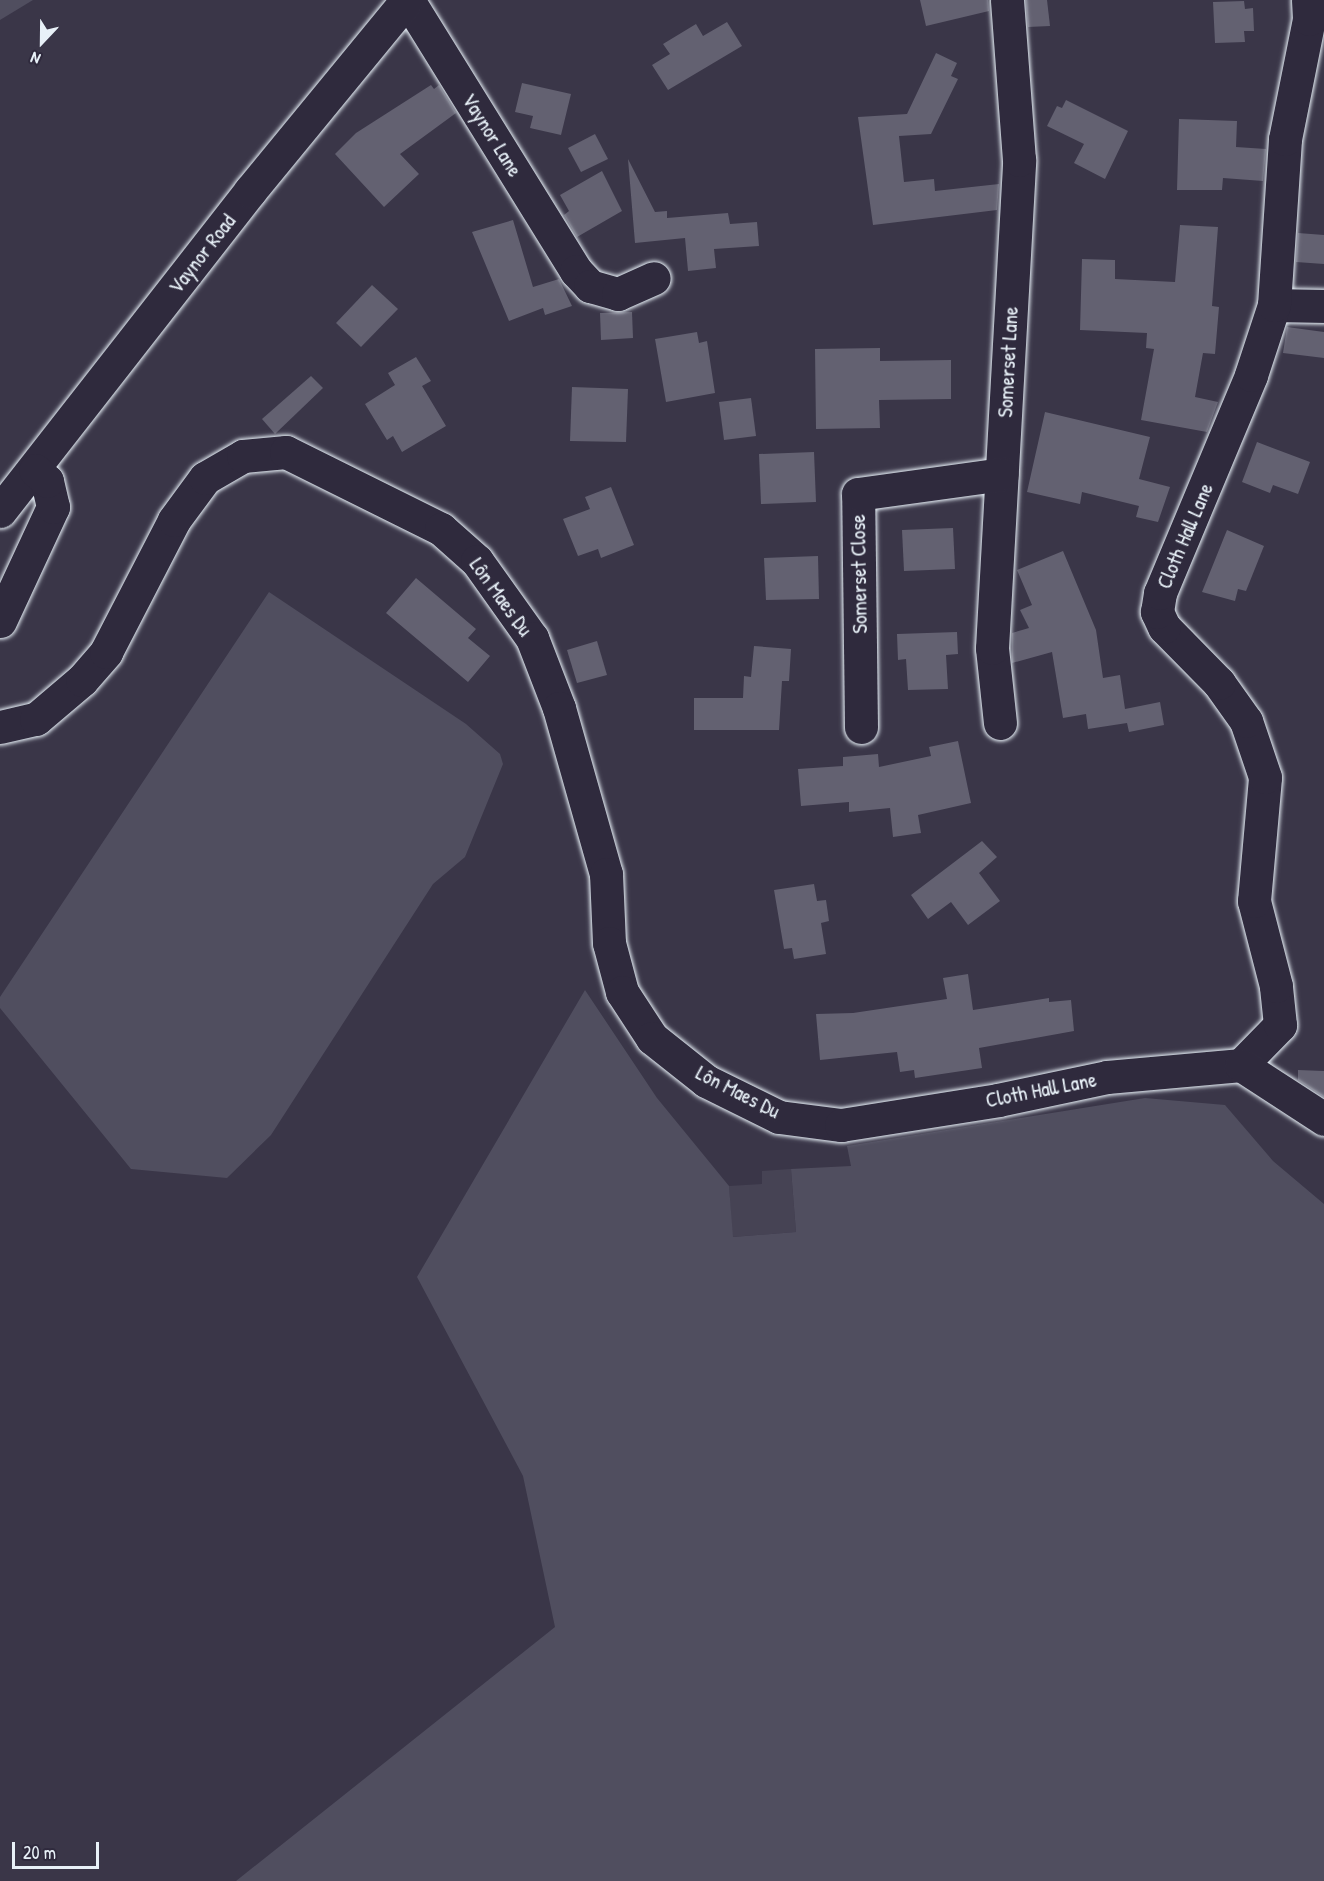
<!DOCTYPE html>
<html>
<head>
<meta charset="utf-8">
<style>
  body { margin:0 }
  #map { position:relative; width:1324px; height:1881px; overflow:hidden; background:#3a3648; font-family:"Patrick Hand",sans-serif }
  div>[style] { position:absolute }
  [style*='--x'] { left:calc(var(--x)*1px); top:calc(var(--y)*1px); width:calc(var(--w)*1px); rotate:calc(var(--a)*1deg) }
  .built>* { inset:0; background:#464354 }
  .green>* { inset:0; background:#504e5f }
  .building>* { inset:0; background:#636171 }
  .roads { filter:drop-shadow(0 0 2px #e8f1f8) drop-shadow(0 0 2px #e8f1f8) }
  .minor>* { height:33px; margin:-16.5px; padding:0 16.5px; transform-origin:16.5px; border-radius:16.5px; background:#2f2a3d }
  span { translate:-50% -50%; white-space:nowrap; text-align:center; line-height:1.15; -webkit-text-stroke:4.5px #2f2a3d; paint-order:stroke }
  .street-label { font-size:21px; color:#e8f1f8 }
  .north { position:absolute; left:12px; top:12px; width:60px; height:60px; -webkit-text-stroke:4px #2f2a3d; paint-order:stroke; rotate:202deg; font-size:16px; font-weight:700; line-height:24px; text-align:center; color:#e8f1f8 }
  .north::after { content:''; display:block; margin:auto; width:21px; height:27px; background:#e8f1f8; clip-path:polygon(50% 0,100% 100%,50% 72%,0 100%) }
  .scale { position:absolute; left:12px; top:1842px; width:87px; height:27px; box-sizing:border-box; border:3px solid #e8f1f8; border-top:0; padding-left:8px; font-size:18px; line-height:21px; white-space:nowrap; color:#e8f1f8; -webkit-text-stroke:4px #2f2a3d; paint-order:stroke }
</style>
</head>
<body>
<div id="map">
  <div class="built">
    <i style="clip-path:polygon(791px 1169px,796px 1232px,732px 1237px,729px 1186px,762px 1184px,762px 1171px)"></i>
  </div>
  <div class="green">
    <i style="clip-path:polygon(0 0,33px 0,0 20px)"></i>
    <i style="clip-path:polygon(269px 592px,466px 724px,500px 754px,503px 764px,465px 857px,433px 884px,271px 1135px,227px 1178px,131px 1169px,0 1008px,0 997px)"></i>
    <i style="clip-path:polygon(585px 990px,657px 1098px,729px 1186px,733px 1237px,796px 1232px,791px 1169px,851px 1166px,847px 1146px,1145px 1098px,1225px 1105px,1273px 1161px,1324px 1204px,1324px 1881px,236px 1881px,555px 1627px,523px 1476px,417px 1277px)"></i>
  </div>
  <div class="building">
    <i style="clip-path:polygon(920px 0,988px 0,989px 11px,926px 26px)"></i>
    <i style="clip-path:polygon(1026px 0,1047px 0,1050px 26px,1028px 27px)"></i>
    <i style="clip-path:polygon(1244px 1px,1245px 9px,1253px 8px,1254px 31px,1244px 31px,1245px 42px,1215px 43px,1213px 2px)"></i>
    <i style="clip-path:polygon(727px 22px,742px 46px,668px 90px,652px 65px,670px 54px,663px 44px,696px 24px,703px 36px)"></i>
    <i style="clip-path:polygon(936px 53px,957px 63px,951px 76px,958px 79px,931px 134px,899px 136px,904px 182px,934px 179px,935px 191px,999px 184px,997px 210px,873px 225px,858px 117px,907px 114px)"></i>
    <i style="clip-path:polygon(522px 83px,571px 94px,561px 135px,530px 128px,533px 116px,515px 112px)"></i>
    <i style="clip-path:polygon(431px 85px,434px 89px,439px 85px,456px 113px,400px 154px,419px 174px,384px 207px,335px 154px,356px 133px)"></i>
    <i style="clip-path:polygon(1066px 100px,1128px 131px,1105px 179px,1074px 163px,1084px 144px,1047px 126px,1057px 106px,1062px 108px)"></i>
    <i style="clip-path:polygon(1179px 119px,1237px 121px,1236px 147px,1266px 149px,1263px 181px,1223px 178px,1222px 190px,1177px 190px)"></i>
    <i style="clip-path:polygon(595px 134px,608px 159px,581px 172px,568px 148px)"></i>
    <i style="clip-path:polygon(628px 159px,655px 212px,667px 211px,667px 218px,728px 213px,730px 224px,757px 222px,759px 246px,714px 249px,716px 268px,688px 271px,685px 238px,635px 243px)"></i>
    <i style="clip-path:polygon(602px 171px,622px 211px,577px 237px,564px 215px,569px 211px,560px 195px)"></i>
    <i style="clip-path:polygon(513px 220px,533px 287px,559px 279px,572px 306px,545px 315px,543px 308px,509px 321px,472px 232px)"></i>
    <i style="clip-path:polygon(1180px 225px,1218px 227px,1212px 306px,1219px 307px,1215px 354px,1203px 353px,1195px 397px,1218px 402px,1207px 432px,1141px 420px,1154px 349px,1146px 348px,1147px 333px,1080px 330px,1082px 259px,1115px 260px,1115px 279px,1175px 282px)"></i>
    <i style="clip-path:polygon(1298px 233px,1324px 235px,1324px 264px,1296px 262px)"></i>
    <i style="clip-path:polygon(372px 285px,398px 309px,361px 347px,336px 323px)"></i>
    <i style="clip-path:polygon(632px 312px,633px 338px,601px 340px,600px 313px)"></i>
    <i style="clip-path:polygon(1287px 327px,1324px 332px,1324px 358px,1283px 353px)"></i>
    <i style="clip-path:polygon(697px 332px,699px 343px,707px 341px,715px 393px,666px 402px,655px 339px)"></i>
    <i style="clip-path:polygon(880px 348px,880px 361px,951px 360px,951px 399px,879px 400px,880px 428px,816px 429px,815px 349px)"></i>
    <i style="clip-path:polygon(416px 357px,431px 381px,422px 386px,446px 426px,402px 452px,393px 436px,387px 440px,365px 404px,395px 385px,388px 373px)"></i>
    <i style="clip-path:polygon(311px 376px,323px 388px,275px 434px,262px 419px)"></i>
    <i style="clip-path:polygon(572px 387px,628px 389px,626px 442px,570px 441px)"></i>
    <i style="clip-path:polygon(751px 398px,756px 436px,724px 440px,719px 402px)"></i>
    <i style="clip-path:polygon(1045px 412px,1150px 437px,1139px 479px,1170px 487px,1158px 522px,1136px 517px,1139px 506px,1082px 492px,1080px 504px,1027px 492px)"></i>
    <i style="clip-path:polygon(1257px 442px,1310px 462px,1298px 494px,1273px 485px,1270px 493px,1242px 482px)"></i>
    <i style="clip-path:polygon(814px 452px,816px 502px,761px 504px,759px 454px)"></i>
    <i style="clip-path:polygon(611px 487px,634px 545px,601px 558px,598px 549px,578px 556px,563px 519px,590px 509px,585px 497px)"></i>
    <i style="clip-path:polygon(953px 528px,955px 569px,904px 571px,902px 530px)"></i>
    <i style="clip-path:polygon(1227px 530px,1264px 546px,1246px 591px,1238px 589px,1235px 601px,1202px 592px)"></i>
    <i style="clip-path:polygon(1063px 551px,1096px 630px,1103px 678px,1120px 675px,1125px 709px,1160px 702px,1164px 725px,1129px 732px,1127px 723px,1088px 729px,1086px 714px,1063px 718px,1052px 652px,1012px 663px,1012px 633px,1029px 628px,1020px 610px,1032px 605px,1017px 570px)"></i>
    <i style="clip-path:polygon(818px 556px,819px 599px,766px 600px,764px 558px)"></i>
    <i style="clip-path:polygon(416px 578px,476px 629px,468px 638px,490px 656px,468px 682px,386px 613px)"></i>
    <i style="clip-path:polygon(957px 632px,958px 654px,946px 655px,948px 689px,908px 690px,906px 659px,898px 660px,897px 634px)"></i>
    <i style="clip-path:polygon(597px 641px,607px 675px,577px 683px,567px 650px)"></i>
    <i style="clip-path:polygon(754px 646px,791px 649px,789px 681px,782px 681px,779px 730px,694px 730px,694px 698px,743px 698px,744px 676px,751px 677px)"></i>
    <i style="clip-path:polygon(958px 741px,971px 803px,918px 815px,921px 833px,893px 837px,890px 808px,849px 812px,849px 802px,801px 806px,798px 769px,843px 766px,843px 757px,878px 754px,879px 767px,931px 756px,929px 747px)"></i>
    <i style="clip-path:polygon(982px 841px,997px 857px,979px 873px,1000px 901px,968px 925px,951px 902px,928px 919px,911px 895px)"></i>
    <i style="clip-path:polygon(814px 884px,817px 901px,826px 900px,829px 921px,821px 923px,826px 954px,794px 959px,792px 948px,784px 949px,774px 890px)"></i>
    <i style="clip-path:polygon(968px 974px,973px 1010px,1049px 998px,1049px 1002px,1071px 1000px,1074px 1031px,979px 1048px,982px 1068px,915px 1078px,914px 1070px,900px 1072px,897px 1052px,820px 1060px,816px 1014px,853px 1013px,947px 999px,943px 978px)"></i>
    <i style="clip-path:polygon(1298px 1070px,1324px 1071px,1324px 1097px,1298px 1080px)"></i>
  </div>
  <div class="roads">
    <div class="minor">
      <i style="--x:408;--y:0;--w:319;--a:58.2"></i>
      <i style="--x:576;--y:271;--w:21;--a:47"></i>
      <i style="--x:590;--y:286;--w:29;--a:16"></i>
      <i style="--x:618;--y:294;--w:39;--a:-24"></i>
      <i style="--x:1274;--y:305;--w:50;--a:1.1"></i>
      <i style="--x:0;--y:511;--w:406;--a:-52"></i>
      <i style="--x:250;--y:191;--w:247;--a:-50.6"></i>
      <i style="--x:0;--y:621;--w:126;--a:-65.1"></i>
      <i style="--x:53;--y:507;--w:27;--a:-103"></i>
      <i style="--x:47;--y:481;--w:16;--a:-137"></i>
      <i style="--x:1000;--y:723;--w:75;--a:-96.1"></i>
      <i style="--x:992;--y:648;--w:489;--a:-86.8"></i>
      <i style="--x:1019;--y:160;--w:160;--a:-94.3"></i>
      <i style="--x:0;--y:727;--w:37;--a:-13"></i>
      <i style="--x:36;--y:719;--w:60;--a:-40.3"></i>
      <i style="--x:82;--y:680;--w:37;--a:-49"></i>
      <i style="--x:106;--y:652;--w:148;--a:-62.7"></i>
      <i style="--x:174;--y:520;--w:52;--a:-53.6"></i>
      <i style="--x:205;--y:478;--w:44;--a:-30.1"></i>
      <i style="--x:243;--y:456;--w:43;--a:-5.3"></i>
      <i style="--x:286;--y:452;--w:173;--a:26.4"></i>
      <i style="--x:441;--y:529;--w:48;--a:41.6"></i>
      <i style="--x:477;--y:561;--w:95;--a:54.5"></i>
      <i style="--x:532;--y:638;--w:75;--a:68.9"></i>
      <i style="--x:559;--y:708;--w:173;--a:74.2"></i>
      <i style="--x:606;--y:874;--w:69;--a:87.5"></i>
      <i style="--x:609;--y:943;--w:51;--a:75.1"></i>
      <i style="--x:622;--y:992;--w:55;--a:56.9"></i>
      <i style="--x:652;--y:1038;--w:69;--a:38.5"></i>
      <i style="--x:706;--y:1081;--w:81;--a:26.3"></i>
      <i style="--x:779;--y:1117;--w:63;--a:7.4"></i>
      <i style="--x:841;--y:1125;--w:159;--a:-9"></i>
      <i style="--x:998;--y:1100;--w:111;--a:-11.9"></i>
      <i style="--x:1107;--y:1077;--w:135;--a:-5.1"></i>
      <i style="--x:1241;--y:1065;--w:56;--a:-45.7"></i>
      <i style="--x:1280;--y:1025;--w:39;--a:-96"></i>
      <i style="--x:1276;--y:986;--w:88;--a:-104.5"></i>
      <i style="--x:1254;--y:901;--w:124;--a:-84.9"></i>
      <i style="--x:1265;--y:777;--w:59;--a:-108.7"></i>
      <i style="--x:1246;--y:721;--w:47;--a:-125.4"></i>
      <i style="--x:1219;--y:683;--w:78;--a:-134.5"></i>
      <i style="--x:1164;--y:627;--w:17;--a:-115"></i>
      <i style="--x:1157;--y:612;--w:19;--a:-81"></i>
      <i style="--x:1160;--y:593;--w:236;--a:-67.3"></i>
      <i style="--x:1251;--y:375;--w:74;--a:-71.8"></i>
      <i style="--x:1274;--y:305;--w:166;--a:-86.2"></i>
      <i style="--x:1285;--y:139;--w:122;--a:-78.7"></i>
      <i style="--x:1309;--y:19;--w:19;--a:-93"></i>
      <i style="--x:861;--y:727;--w:233;--a:-90.7"></i>
      <i style="--x:858;--y:494;--w:145;--a:-7.9"></i>
      <i style="--x:1241;--y:1065;--w:99;--a:33"></i>
    </div>
  </div>
  <div class="street-label">
    <span style="left:492px;top:135px;rotate:58deg">Vaynor Lane</span>
    <span style="left:202px;top:254px;rotate:-52deg">Vaynor Road</span>
    <span style="left:1008px;top:362px;rotate:-87deg">Somerset Lane</span>
    <span style="left:1185px;top:536px;rotate:-67deg">Cloth Hall Lane</span>
    <span style="left:859px;top:574px;rotate:-91deg">Somerset Close</span>
    <span style="left:501px;top:597px;rotate:54deg">Lôn Maes Du</span>
    <span style="left:1041px;top:1090px;rotate:-11deg">Cloth Hall Lane</span>
    <span style="left:738px;top:1092px;rotate:27deg">Lôn Maes Du</span>
  </div>
  <div class="north">N</div>
  <div class="scale">20 m</div>
</div>
</body>
</html>
